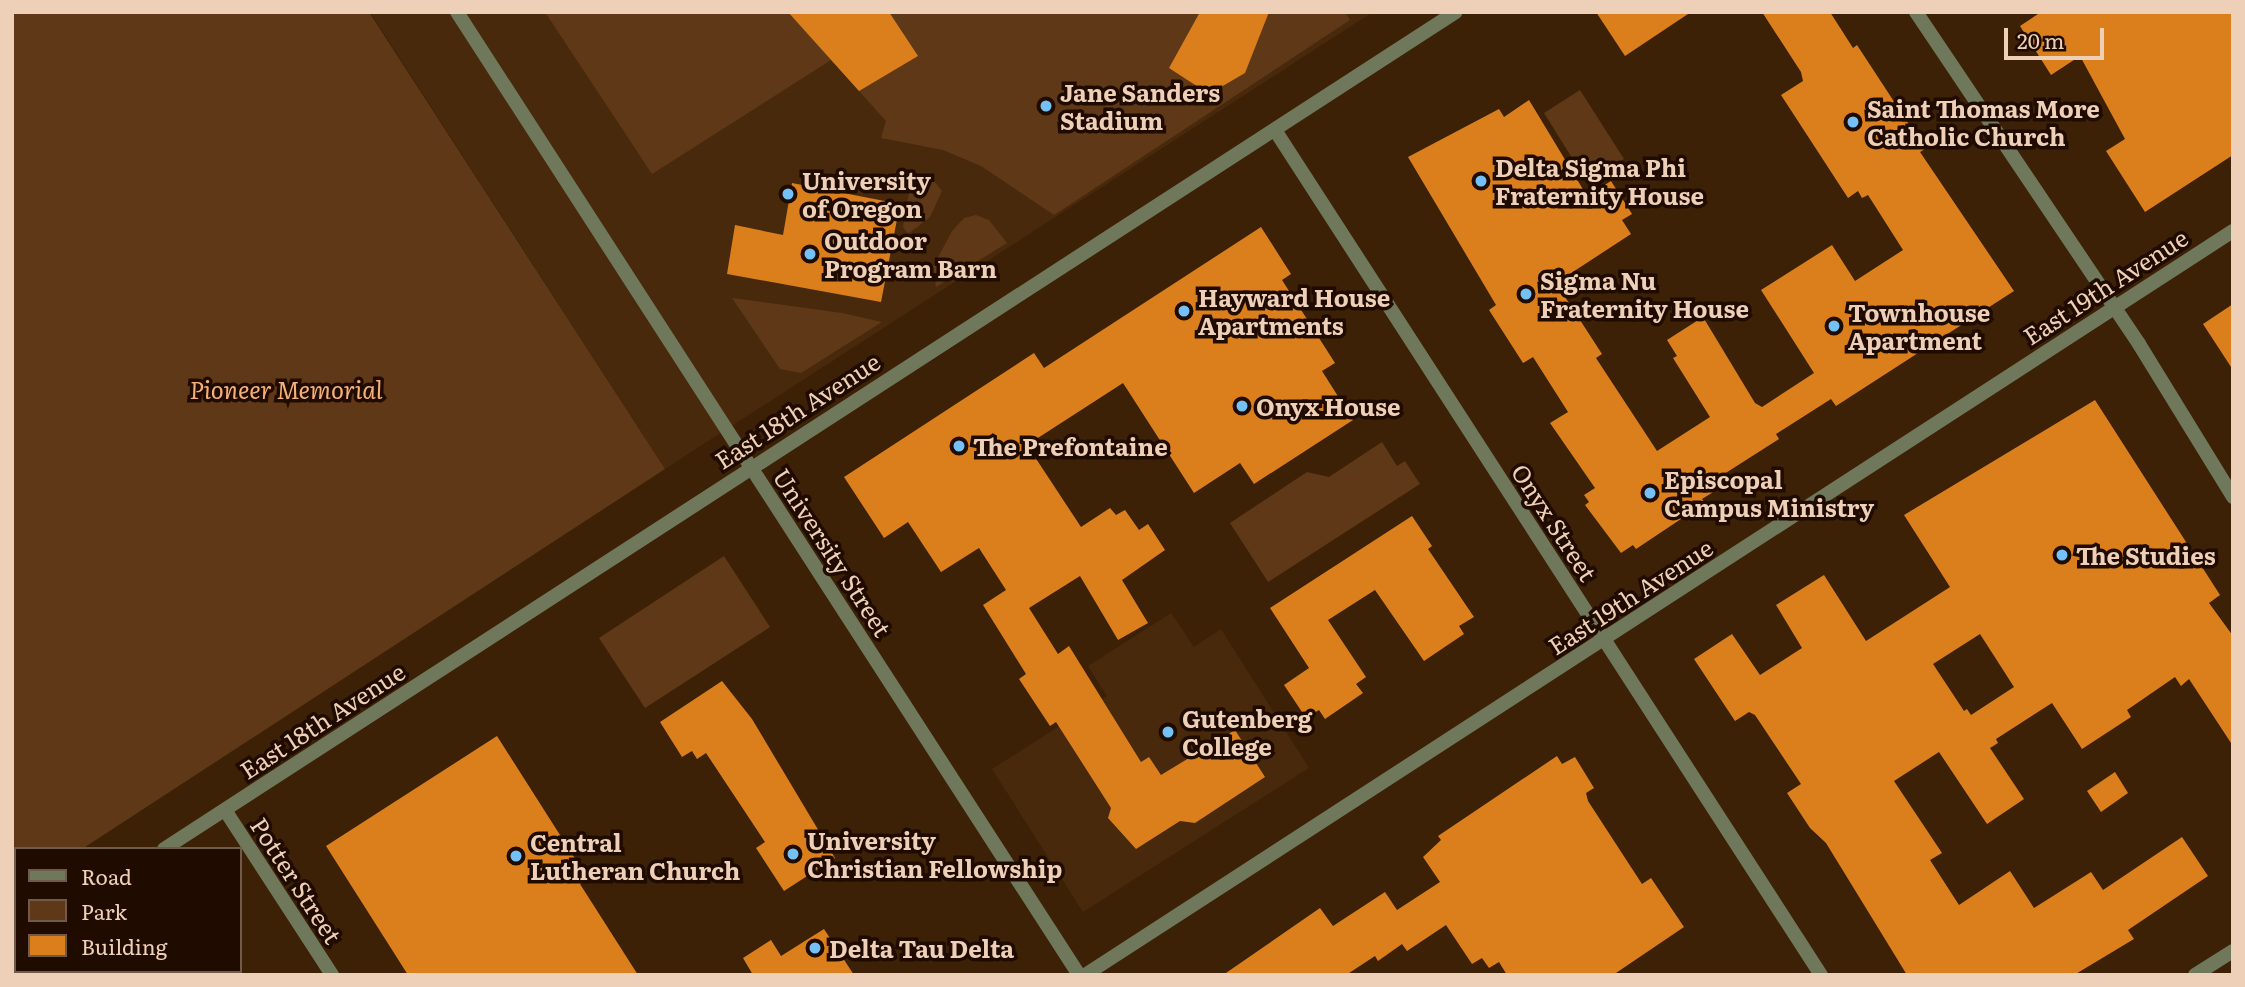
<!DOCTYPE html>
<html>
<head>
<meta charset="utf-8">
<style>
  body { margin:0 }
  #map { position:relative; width:2245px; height:987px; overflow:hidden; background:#3c2107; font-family:Literata,serif }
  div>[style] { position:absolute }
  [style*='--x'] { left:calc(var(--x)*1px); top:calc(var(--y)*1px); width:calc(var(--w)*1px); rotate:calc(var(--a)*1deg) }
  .built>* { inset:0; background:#48290c }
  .green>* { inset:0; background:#5f3917 }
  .building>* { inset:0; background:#db7f1c }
  .minor>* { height:14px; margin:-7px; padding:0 7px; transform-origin:7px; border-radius:7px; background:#70785c }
  .tertiary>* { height:14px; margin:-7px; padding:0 7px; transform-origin:7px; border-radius:7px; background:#70785c }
  .dots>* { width:19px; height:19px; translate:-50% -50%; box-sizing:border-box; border:4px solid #200b00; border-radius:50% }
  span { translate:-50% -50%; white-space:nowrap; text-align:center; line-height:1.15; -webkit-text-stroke:7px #200b00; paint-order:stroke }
  .poi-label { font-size:24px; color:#eed0b8; font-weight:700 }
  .left { translate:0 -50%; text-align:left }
  .street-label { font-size:24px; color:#eed0b8 }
  .park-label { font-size:24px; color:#f6b178; font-style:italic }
  .frame { position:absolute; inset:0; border:14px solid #eed0b8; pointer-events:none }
  .legend { position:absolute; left:14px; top:847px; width:228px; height:126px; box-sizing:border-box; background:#200b00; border:2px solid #725a4a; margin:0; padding:9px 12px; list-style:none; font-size:21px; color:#eed0b8 }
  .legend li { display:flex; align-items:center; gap:14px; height:35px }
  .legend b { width:35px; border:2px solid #725a4a }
  .scale { position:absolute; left:2004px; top:28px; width:100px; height:32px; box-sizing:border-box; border:4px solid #eed0b8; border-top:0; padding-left:9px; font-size:21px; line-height:24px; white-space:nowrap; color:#eed0b8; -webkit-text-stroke:5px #200b00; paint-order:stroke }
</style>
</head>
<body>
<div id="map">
  <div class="built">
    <i style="clip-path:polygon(370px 12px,1373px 12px,665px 469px)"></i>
    <i style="clip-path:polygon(1171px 613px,1194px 647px,1221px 629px,1309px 768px,1083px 912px,992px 769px,1107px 696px,1088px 666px)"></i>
  </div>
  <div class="green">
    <i style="clip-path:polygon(12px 12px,369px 12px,665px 469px,82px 849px,16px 849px,12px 894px)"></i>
    <i style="clip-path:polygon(545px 12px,1345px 12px,1350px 20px,1054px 215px,981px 166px,943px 150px,881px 138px,886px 121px,831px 60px,652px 174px)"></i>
    <i style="clip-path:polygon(1580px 90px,1624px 159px,1587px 182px,1544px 113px)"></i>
    <i style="clip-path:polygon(921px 178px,934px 181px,942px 191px,930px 217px,908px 234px,903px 227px,909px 193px,913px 180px)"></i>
    <i style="clip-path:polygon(976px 215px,989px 220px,1007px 243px,936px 287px,933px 267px,952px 231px,964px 218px)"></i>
    <i style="clip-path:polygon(732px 298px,842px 313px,882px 322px,801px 373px,780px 369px)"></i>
    <i style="clip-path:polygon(1382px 442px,1397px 466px,1405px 461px,1420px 484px,1268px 582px,1230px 523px,1307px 472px,1329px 477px)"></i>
    <i style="clip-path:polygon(724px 556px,770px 627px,645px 708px,599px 638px)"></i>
  </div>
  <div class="building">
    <i style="clip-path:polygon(788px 12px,889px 12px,918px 56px,859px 91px)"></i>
    <i style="clip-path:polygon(1200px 12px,1269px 12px,1245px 73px,1209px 94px,1169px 68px)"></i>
    <i style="clip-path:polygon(1596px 12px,1691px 12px,1625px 56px)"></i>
    <i style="clip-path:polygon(1762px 12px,1830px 12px,1853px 48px,1857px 45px,1925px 149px,1920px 152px,2014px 291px,1836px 406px,1831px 399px,1776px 434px,1779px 439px,1710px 483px,1715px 491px,1702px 499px,1705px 503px,1636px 549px,1633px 545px,1621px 553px,1585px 505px,1589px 502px,1584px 495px,1595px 488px,1550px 423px,1568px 412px,1533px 357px,1523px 363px,1489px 310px,1496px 305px,1408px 157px,1499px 109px,1504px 117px,1529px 100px,1587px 196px,1611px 181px,1632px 214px,1622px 220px,1631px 234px,1556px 283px,1602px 354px,1596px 358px,1657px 451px,1710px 417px,1673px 358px,1677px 356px,1667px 340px,1703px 317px,1755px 403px,1762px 407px,1814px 373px,1761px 290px,1832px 245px,1855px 281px,1903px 250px,1868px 195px,1862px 198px,1858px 191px,1848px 198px,1781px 95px,1803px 81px,1801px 72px)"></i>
    <i style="clip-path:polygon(2041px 12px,2233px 12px,2233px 155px,2145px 212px,2106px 151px,2125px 139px,2080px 56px,2051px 75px,2020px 26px)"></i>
    <i style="clip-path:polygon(792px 183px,900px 204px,881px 302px,727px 274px,735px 225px,783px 235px)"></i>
    <i style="clip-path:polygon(1261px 227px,1291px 274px,1282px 280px,1335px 363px,1322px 371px,1353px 420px,1254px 484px,1240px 463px,1194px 493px,1123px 383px,1027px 445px,1081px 527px,1110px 508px,1116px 515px,1125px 510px,1139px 530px,1148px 524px,1165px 550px,1122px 580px,1148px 623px,1118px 640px,1080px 576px,1029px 608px,1058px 654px,1069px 646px,1141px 762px,1149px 757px,1161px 775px,1235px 730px,1265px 777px,1195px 823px,1180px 821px,1136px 849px,1108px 818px,1111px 808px,1056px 722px,1050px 726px,1019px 679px,1026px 674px,983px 605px,1006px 590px,979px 548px,941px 572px,908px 522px,884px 538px,844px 477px,1034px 353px,1044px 368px)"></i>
    <i style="clip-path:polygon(2233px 304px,2233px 370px,2203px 324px)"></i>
    <i style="clip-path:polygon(evenodd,2095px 400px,2220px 595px,2209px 603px,2233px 636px,2233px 746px,2189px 679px,2181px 686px,2175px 677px,2127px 710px,2131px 717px,2082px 749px,2052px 703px,1996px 739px,1998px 743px,1990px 748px,2024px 799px,1987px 824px,1939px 752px,1894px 781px,1942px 853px,1930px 860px,1959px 905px,2010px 871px,2034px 908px,2091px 872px,2103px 890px,2182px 837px,2208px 876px,2128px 930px,2134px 939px,2074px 975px,1907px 975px,1826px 843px,1810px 828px,1787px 793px,1801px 784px,1755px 715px,1749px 712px,1735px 721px,1694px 659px,1732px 634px,1760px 675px,1802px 648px,1776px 605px,1824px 575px,1866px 641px,1950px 587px,1904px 515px,2095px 400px,1980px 634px,2014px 687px,1971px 715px,1967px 709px,1964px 711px,1933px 664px,1980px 634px)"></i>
    <i style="clip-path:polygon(1412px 516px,1432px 546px,1428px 549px,1474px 617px,1459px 626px,1464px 634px,1424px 661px,1375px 590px,1328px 620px,1366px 677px,1356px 684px,1363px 693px,1325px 719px,1319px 710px,1306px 718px,1284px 685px,1309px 668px,1270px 608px)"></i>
    <i style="clip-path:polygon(722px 681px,752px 719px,835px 858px,784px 891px,756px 848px,765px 842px,706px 753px,697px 759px,692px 751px,682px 757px,660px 722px)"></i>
    <i style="clip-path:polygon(497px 736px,588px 879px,580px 884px,638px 975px,408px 975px,326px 846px)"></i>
    <i style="clip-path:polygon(1557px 756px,1562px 764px,1575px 757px,1594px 788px,1586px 793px,1588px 801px,1642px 884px,1651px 878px,1684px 927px,1613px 975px,1507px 975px,1499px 962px,1489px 968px,1482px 958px,1472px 964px,1446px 925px,1407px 951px,1402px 944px,1378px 961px,1375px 956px,1346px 975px,1223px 975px,1320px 908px,1333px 926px,1385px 892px,1397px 910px,1440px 882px,1423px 857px,1441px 840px,1438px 836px)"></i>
    <i style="clip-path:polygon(2115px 772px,2128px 793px,2101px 812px,2087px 791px)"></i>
    <i style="clip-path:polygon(824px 929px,854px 975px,753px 975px,743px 958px,771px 940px,781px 956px)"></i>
  </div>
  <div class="minor">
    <i style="--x:457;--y:12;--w:1146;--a:57.14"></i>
    <i style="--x:1916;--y:12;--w:400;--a:56.1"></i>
    <i style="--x:2139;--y:344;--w:180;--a:58.4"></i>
    <i style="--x:1275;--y:130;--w:1006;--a:57.13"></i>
    <i style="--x:225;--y:810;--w:197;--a:57"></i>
    <i style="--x:2195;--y:975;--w:45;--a:-32.3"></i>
  </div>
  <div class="tertiary">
    <i style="--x:164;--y:849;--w:1539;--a:-32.94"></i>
    <i style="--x:12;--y:947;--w:4;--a:-27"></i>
    <i style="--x:1085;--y:975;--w:1368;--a:-32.95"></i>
  </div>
  <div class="dots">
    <i style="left:1046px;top:106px;background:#73c1f6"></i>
    <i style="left:1853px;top:122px;background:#73c1f6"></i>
    <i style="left:1481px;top:181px;background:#73c1f6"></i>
    <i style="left:788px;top:194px;background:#73c1f6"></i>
    <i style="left:810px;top:254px;background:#73c1f6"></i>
    <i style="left:1526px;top:294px;background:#73c1f6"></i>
    <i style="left:1184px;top:311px;background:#73c1f6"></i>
    <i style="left:1834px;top:326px;background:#73c1f6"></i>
    <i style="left:1242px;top:406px;background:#73c1f6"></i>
    <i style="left:959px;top:446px;background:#73c1f6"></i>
    <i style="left:1650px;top:493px;background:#73c1f6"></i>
    <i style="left:2062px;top:555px;background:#73c1f6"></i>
    <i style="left:1168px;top:732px;background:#73c1f6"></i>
    <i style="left:793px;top:854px;background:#73c1f6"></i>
    <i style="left:516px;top:856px;background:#73c1f6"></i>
    <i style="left:815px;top:948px;background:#73c1f6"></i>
  </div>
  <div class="poi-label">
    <span class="left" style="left:1060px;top:106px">Jane Sanders<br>Stadium</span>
    <span class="left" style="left:1867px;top:122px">Saint Thomas More<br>Catholic Church</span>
    <span class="left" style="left:1495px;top:181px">Delta Sigma Phi<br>Fraternity House</span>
    <span class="left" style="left:802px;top:194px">University<br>of Oregon</span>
    <span class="left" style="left:824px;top:254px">Outdoor<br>Program Barn</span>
    <span class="left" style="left:1540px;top:294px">Sigma Nu<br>Fraternity House</span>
    <span class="left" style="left:1198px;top:311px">Hayward House<br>Apartments</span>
    <span class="left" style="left:1848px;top:326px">Townhouse<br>Apartment</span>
    <span class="left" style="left:1256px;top:406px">Onyx House</span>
    <span class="left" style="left:973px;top:446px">The Prefontaine</span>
    <span class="left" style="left:1664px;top:493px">Episcopal<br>Campus Ministry</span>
    <span class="left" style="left:2076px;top:555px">The Studies</span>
    <span class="left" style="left:1182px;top:732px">Gutenberg<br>College</span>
    <span class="left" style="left:807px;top:854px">University<br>Christian Fellowship</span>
    <span class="left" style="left:530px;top:856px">Central<br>Lutheran Church</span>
    <span class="left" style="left:829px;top:948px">Delta Tau Delta</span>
  </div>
  <div class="street-label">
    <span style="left:2105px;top:286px;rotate:-33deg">East 19th Avenue</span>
    <span style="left:797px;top:410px;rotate:-33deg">East 18th Avenue</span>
    <span style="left:1555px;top:522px;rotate:57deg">Onyx Street</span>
    <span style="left:833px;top:552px;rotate:57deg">University Street</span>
    <span style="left:1630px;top:596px;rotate:-33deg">East 19th Avenue</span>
    <span style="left:322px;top:720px;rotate:-33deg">East 18th Avenue</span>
    <span style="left:297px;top:880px;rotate:57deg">Potter Street</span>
  </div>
  <div class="park-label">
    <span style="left:286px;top:389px">Pioneer Memorial</span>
  </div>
  <div class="frame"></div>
  <ul class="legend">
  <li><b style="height:9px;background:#70785c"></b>Road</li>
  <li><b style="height:19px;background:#5f3917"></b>Park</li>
  <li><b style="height:19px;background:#db7f1c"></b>Building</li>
  </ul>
  <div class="scale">20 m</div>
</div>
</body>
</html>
